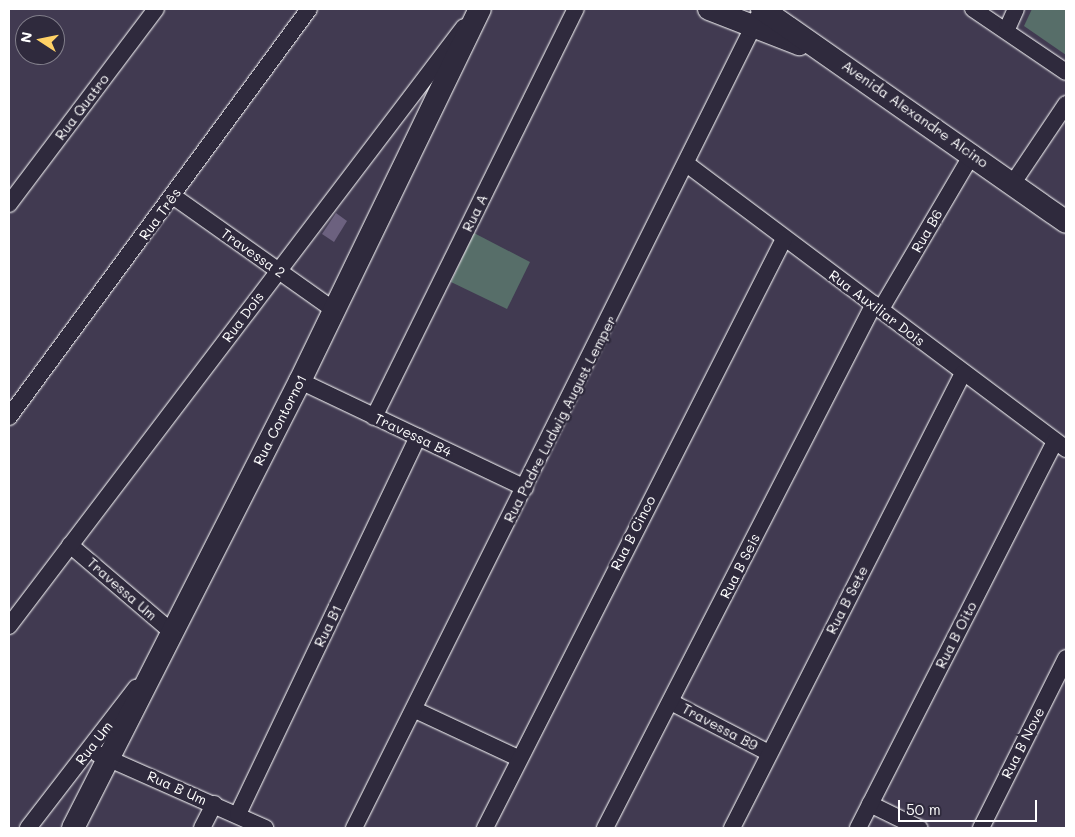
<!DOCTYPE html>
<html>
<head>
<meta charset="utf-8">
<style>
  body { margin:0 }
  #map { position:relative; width:1075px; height:837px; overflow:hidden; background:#413a51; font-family:Mali,sans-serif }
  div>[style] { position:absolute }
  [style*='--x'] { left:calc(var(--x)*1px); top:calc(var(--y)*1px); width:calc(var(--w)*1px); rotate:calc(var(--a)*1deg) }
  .green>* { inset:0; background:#576e69 }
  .building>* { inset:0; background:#6c617f }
  .roads { filter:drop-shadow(0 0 1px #fff) drop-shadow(0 0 1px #fff) }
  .street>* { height:16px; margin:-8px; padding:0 8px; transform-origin:8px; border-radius:8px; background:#2f2a3d }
  .secondary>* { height:22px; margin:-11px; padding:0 11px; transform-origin:11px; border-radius:11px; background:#2f2a3d }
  span { translate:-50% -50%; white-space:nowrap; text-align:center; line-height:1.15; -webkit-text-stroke:5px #2f2a3d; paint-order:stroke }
  .street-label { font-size:14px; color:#fff }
  .frame { position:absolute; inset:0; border:10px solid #fff; pointer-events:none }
  .north { position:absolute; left:15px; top:15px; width:50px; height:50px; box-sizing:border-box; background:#2f2a3d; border:1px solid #827f8b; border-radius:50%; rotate:281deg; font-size:14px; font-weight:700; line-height:20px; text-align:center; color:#fff }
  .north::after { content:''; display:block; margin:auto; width:18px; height:22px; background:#ffd166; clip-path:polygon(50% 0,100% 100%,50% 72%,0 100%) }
  .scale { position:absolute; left:898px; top:800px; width:139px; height:22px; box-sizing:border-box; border:2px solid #fff; border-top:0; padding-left:6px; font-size:15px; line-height:18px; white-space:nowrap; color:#fff; -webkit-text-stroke:4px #2f2a3d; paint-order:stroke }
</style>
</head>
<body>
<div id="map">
  <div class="green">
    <i style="clip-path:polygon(1032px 9px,1066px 9px,1066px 55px,1024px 26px)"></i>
    <i style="clip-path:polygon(474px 233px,530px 262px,507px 309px,451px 282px)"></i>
  </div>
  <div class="building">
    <i style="clip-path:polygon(336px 213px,347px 221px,334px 242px,322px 234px)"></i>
  </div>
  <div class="roads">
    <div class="street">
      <i style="--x:973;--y:9;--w:112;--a:34.1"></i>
      <i style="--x:1007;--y:29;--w:22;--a:-66"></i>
      <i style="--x:688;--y:165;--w:473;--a:36.9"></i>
      <i style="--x:1013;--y:183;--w:95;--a:-56.1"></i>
      <i style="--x:173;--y:196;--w:197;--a:35.3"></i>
      <i style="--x:9;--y:204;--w:244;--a:-53"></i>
      <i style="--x:881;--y:309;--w:181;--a:-59.5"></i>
      <i style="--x:300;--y:381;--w:249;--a:25.4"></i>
      <i style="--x:9;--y:417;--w:506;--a:-53.67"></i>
      <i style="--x:374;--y:417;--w:455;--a:-63.7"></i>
      <i style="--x:70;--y:545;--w:135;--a:40.5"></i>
      <i style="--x:9;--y:626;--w:752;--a:-52.78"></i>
      <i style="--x:671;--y:702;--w:110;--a:27.5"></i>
      <i style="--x:415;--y:710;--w:114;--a:25"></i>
      <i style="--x:98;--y:754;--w:183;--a:23.9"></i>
      <i style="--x:870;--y:804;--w:55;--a:26.1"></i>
      <i style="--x:238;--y:814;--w:418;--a:-64.5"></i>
      <i style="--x:28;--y:828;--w:177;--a:-52.4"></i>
      <i style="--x:202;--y:828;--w:27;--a:-63"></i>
      <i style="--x:354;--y:828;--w:906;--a:-63.52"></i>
      <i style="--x:485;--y:828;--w:661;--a:-63.09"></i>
      <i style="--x:605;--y:828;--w:589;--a:-62.83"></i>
      <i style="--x:732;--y:828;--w:510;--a:-63.08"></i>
      <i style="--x:858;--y:828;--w:434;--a:-63"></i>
      <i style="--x:981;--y:828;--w:190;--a:-63.4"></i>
    </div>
    <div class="secondary">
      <i style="--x:709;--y:9;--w:97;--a:21.3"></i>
      <i style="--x:762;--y:9;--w:371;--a:35"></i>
      <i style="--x:73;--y:828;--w:501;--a:-63.08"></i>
      <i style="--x:300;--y:381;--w:413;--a:-64.2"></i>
    </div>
  </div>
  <div class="street-label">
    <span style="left:82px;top:107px;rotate:-53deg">Rua Quatro</span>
    <span style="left:915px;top:114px;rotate:35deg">Avenida Alexandre Alcino</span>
    <span style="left:475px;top:213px;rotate:-64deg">Rua A</span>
    <span style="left:160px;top:214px;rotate:-54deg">Rua Três</span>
    <span style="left:927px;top:231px;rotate:-60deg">Rua B6</span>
    <span style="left:253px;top:253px;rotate:35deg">Travessa 2</span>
    <span style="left:877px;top:308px;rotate:37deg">Rua Auxiliar Dois</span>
    <span style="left:243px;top:317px;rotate:-53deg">Rua Dois</span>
    <span style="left:560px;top:419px;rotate:-63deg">Rua Padre Ludwig August Lemper</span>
    <span style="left:280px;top:420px;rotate:-63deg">Rua Contorno1</span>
    <span style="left:413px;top:435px;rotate:25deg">Travessa B4</span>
    <span style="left:633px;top:533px;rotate:-63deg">Rua B Cinco</span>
    <span style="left:740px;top:566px;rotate:-63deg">Rua B Seis</span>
    <span style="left:122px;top:589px;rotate:41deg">Travessa Um</span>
    <span style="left:847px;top:600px;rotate:-63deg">Rua B Sete</span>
    <span style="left:328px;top:626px;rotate:-64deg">Rua B1</span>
    <span style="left:956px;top:635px;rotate:-63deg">Rua B Oito</span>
    <span style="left:720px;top:727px;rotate:28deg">Travessa B9</span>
    <span style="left:94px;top:743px;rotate:-52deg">Rua Um</span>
    <span style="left:1023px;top:743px;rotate:-63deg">Rua B Nove</span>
    <span style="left:177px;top:788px;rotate:24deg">Rua B Um</span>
  </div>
  <div class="frame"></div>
  <div class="north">N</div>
  <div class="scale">50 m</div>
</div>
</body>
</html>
